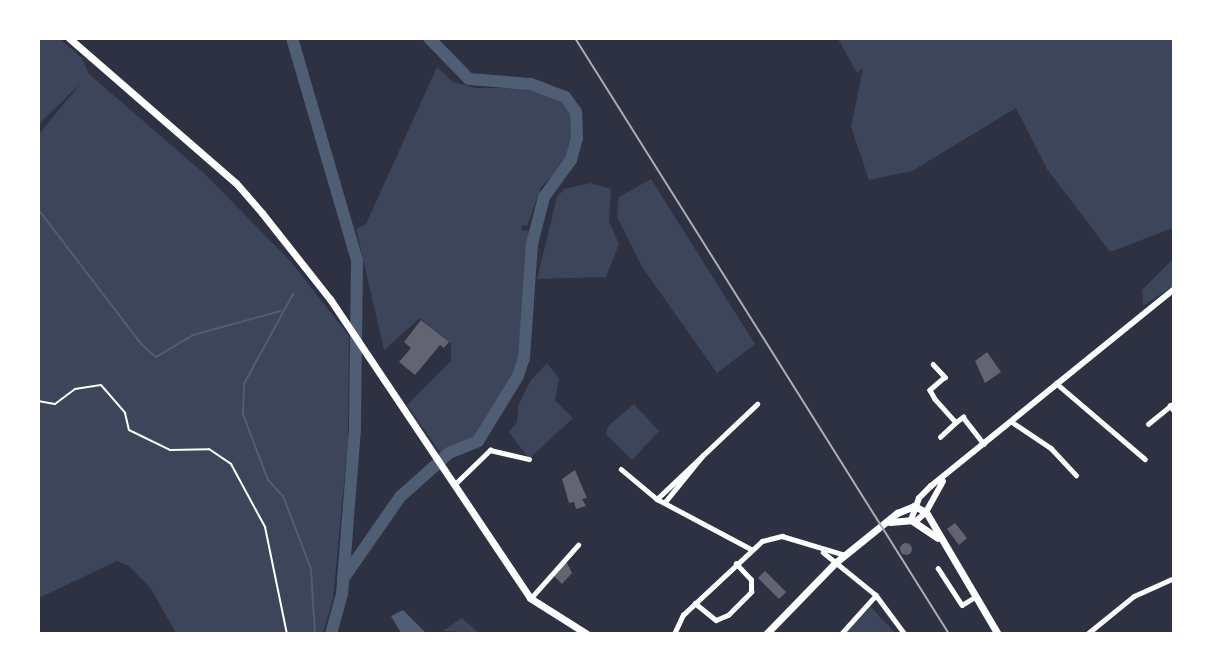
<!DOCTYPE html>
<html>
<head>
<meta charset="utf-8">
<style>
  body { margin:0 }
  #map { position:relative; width:1212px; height:672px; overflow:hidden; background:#2d3142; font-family:Manrope,sans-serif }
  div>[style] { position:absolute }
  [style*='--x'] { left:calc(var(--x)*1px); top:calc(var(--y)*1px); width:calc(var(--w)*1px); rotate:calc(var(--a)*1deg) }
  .green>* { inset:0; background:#3c4559 }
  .water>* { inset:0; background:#4f5d75 }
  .stream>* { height:2px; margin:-1px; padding:0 1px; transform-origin:1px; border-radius:1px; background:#4f5d75 }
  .river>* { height:12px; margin:-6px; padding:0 6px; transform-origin:6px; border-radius:6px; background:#4f5d75 }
  .building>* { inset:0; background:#626471 }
  .round { border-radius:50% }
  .path>* { height:2px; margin:-1px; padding:0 1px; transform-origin:1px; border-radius:1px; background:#fff }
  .minor>* { height:4.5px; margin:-2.25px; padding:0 2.25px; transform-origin:2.25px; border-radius:2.25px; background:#fff }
  .primary>* { height:6px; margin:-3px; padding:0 3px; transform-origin:3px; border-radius:3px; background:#fff }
  .trunk>* { height:7px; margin:-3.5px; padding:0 3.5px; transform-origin:3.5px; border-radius:3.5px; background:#fff }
  .rail>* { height:2px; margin:-1px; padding:0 1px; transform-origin:1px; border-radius:1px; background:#abadb3 }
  span { translate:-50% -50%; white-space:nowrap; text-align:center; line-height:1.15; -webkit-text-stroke:5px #fff; paint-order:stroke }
  .frame { position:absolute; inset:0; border:40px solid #fff; pointer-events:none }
</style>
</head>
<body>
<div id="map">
  <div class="green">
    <i style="clip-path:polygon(39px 39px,60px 39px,82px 58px,89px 74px,207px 176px,292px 263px,349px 336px,348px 442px,333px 599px,323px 633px,176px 633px,151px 589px,129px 566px,117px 561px,39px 598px,39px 134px,81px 83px,39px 124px)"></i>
    <i style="clip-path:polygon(838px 39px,1173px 39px,1173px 228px,1110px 252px,1047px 169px,1016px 108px,912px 171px,869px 180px,851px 127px,863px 69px,857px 73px)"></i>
    <i style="clip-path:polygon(437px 67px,453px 82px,476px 88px,531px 88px,562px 100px,574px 117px,575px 143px,561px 168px,541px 187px,527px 226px,522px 225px,521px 230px,529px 231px,521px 355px,516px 374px,475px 438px,441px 454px,407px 405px,451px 361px,451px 344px,420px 318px,384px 350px,356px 229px,366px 224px)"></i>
    <i style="clip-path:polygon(651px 179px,755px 344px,717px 373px,642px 267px,617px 217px,619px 197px)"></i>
    <i style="clip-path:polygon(590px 183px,611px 189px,609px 221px,619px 244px,606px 277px,537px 279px,557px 197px,564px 189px)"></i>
    <i style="clip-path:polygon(1173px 259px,1173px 286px,1143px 306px,1142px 290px)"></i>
    <i style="clip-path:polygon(547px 363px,559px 379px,555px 400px,573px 418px,529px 459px,509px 432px,517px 422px,518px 406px,531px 380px)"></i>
    <i style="clip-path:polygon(634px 404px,659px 431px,632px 460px,606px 434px,608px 426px)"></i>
    <i style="clip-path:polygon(870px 606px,895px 633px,846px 633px,870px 607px)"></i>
    <i style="clip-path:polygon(462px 618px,479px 633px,443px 631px)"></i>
  </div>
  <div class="water">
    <i style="clip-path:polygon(403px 610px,426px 633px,401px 633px,391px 616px)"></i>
  </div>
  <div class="stream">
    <i style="--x:38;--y:209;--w:171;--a:52.6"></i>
    <i style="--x:142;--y:345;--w:18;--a:41"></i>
    <i style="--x:156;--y:357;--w:43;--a:-30.7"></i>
    <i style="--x:193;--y:335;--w:91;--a:-15.3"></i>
    <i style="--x:293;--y:294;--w:102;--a:118.6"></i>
    <i style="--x:244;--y:384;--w:30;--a:92"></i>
    <i style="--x:243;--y:414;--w:71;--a:69.3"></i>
    <i style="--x:268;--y:480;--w:22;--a:47"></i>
    <i style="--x:283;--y:496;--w:78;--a:69"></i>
    <i style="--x:311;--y:569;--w:65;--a:86.5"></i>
  </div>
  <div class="river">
    <i style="--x:292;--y:38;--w:232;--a:73.7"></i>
    <i style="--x:357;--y:261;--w:168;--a:90.7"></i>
    <i style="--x:355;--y:429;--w:166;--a:94.5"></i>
    <i style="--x:342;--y:594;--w:41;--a:105.4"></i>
    <i style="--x:343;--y:579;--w:100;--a:-55.2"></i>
    <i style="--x:400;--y:497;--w:66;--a:-41.9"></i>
    <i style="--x:449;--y:453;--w:31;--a:-22"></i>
    <i style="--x:478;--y:441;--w:76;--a:-58.4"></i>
    <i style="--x:518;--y:376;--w:19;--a:-72"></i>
    <i style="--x:524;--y:358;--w:114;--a:-86"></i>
    <i style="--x:532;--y:244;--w:49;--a:-75.7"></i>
    <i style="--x:544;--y:197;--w:46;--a:-53.9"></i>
    <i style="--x:571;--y:160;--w:23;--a:-75"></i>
    <i style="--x:577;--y:138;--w:26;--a:-92"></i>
    <i style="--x:576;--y:112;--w:19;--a:-126"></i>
    <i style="--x:565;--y:97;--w:36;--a:-159"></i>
    <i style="--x:531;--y:84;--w:62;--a:-175.4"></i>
    <i style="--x:469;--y:79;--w:57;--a:-134.3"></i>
  </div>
  <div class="building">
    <i style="clip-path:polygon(421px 320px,449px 342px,444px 348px,440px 345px,415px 375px,399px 362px,411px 348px,404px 342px)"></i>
    <i style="clip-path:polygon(987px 352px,1001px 372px,985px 383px,975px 361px)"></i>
    <i style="clip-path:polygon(575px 470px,587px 498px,582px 499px,586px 506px,576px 509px,574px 502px,569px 503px,562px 479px)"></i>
    <i style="clip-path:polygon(955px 523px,967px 538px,959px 545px,947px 529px)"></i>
    <i class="round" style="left:900px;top:543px;width:12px;height:12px"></i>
    <i style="clip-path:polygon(566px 561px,572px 573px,562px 584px,553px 575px)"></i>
    <i style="clip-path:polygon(765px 571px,786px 592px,779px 599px,758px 578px)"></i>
  </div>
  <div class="path">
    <i style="--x:38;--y:401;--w:17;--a:10"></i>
    <i style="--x:55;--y:404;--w:25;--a:-37"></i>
    <i style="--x:75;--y:389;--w:26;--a:-9"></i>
    <i style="--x:101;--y:385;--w:37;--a:49"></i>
    <i style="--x:125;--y:413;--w:17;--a:77"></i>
    <i style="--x:129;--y:430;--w:46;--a:26"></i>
    <i style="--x:170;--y:450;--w:39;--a:-1"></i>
    <i style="--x:209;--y:449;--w:27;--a:34"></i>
    <i style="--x:231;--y:464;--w:72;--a:61.6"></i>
    <i style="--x:265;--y:527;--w:109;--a:78.4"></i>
  </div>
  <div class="minor">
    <i style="--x:933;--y:364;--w:18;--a:47"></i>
    <i style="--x:945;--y:377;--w:20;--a:139"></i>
    <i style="--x:930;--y:390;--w:10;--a:61"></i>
    <i style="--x:935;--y:399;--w:31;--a:48"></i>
    <i style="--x:956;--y:422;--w:9;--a:-36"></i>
    <i style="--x:963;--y:417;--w:34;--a:52"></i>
    <i style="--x:1056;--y:383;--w:117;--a:40.5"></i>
    <i style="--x:1170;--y:405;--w:7;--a:56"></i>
    <i style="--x:1012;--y:422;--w:47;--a:33.7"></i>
    <i style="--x:1051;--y:448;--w:37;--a:47"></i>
    <i style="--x:1148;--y:424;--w:33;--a:-39"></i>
    <i style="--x:940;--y:437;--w:22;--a:-43"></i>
    <i style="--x:621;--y:469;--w:47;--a:39.8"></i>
    <i style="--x:657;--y:499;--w:106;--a:28"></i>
    <i style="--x:455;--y:484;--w:49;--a:-44.2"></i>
    <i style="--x:490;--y:450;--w:40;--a:13"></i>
    <i style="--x:657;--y:499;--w:138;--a:-43.5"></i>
    <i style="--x:665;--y:502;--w:60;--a:-51"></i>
    <i style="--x:823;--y:552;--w:68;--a:39.1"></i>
    <i style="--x:876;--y:595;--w:49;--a:53.4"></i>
    <i style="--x:938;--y:568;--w:44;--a:57"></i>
    <i style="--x:962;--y:605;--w:15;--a:-32"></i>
    <i style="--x:531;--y:598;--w:71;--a:-48.4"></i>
    <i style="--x:695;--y:603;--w:27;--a:39"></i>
    <i style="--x:716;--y:620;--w:13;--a:-23"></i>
    <i style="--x:728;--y:615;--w:33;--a:-45"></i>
    <i style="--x:751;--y:592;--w:12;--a:-90"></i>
    <i style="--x:751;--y:580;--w:22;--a:-133"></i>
    <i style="--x:674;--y:634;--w:21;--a:-65"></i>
    <i style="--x:683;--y:615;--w:108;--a:-43.1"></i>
    <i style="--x:762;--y:541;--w:21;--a:-14"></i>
    <i style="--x:782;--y:536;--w:66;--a:16.8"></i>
    <i style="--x:841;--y:634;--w:52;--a:-48.1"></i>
    <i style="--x:1087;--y:634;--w:60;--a:-39"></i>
    <i style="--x:1134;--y:596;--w:44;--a:-24.2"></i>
  </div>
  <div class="primary">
    <i style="--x:911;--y:520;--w:23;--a:-70"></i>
    <i style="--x:919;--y:498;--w:17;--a:-45"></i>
    <i style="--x:931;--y:486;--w:313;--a:-39"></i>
    <i style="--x:915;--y:522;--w:15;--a:-42"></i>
    <i style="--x:926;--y:512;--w:35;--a:-61"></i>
  </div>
  <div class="trunk">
    <i style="--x:69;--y:38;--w:221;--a:41"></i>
    <i style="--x:236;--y:183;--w:40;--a:49"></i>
    <i style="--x:262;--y:213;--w:110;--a:51.7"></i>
    <i style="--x:330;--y:299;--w:360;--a:56.2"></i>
    <i style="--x:530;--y:598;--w:67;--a:32.3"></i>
    <i style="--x:890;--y:522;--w:21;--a:-5"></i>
    <i style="--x:911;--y:520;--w:32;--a:34"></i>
    <i style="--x:766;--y:634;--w:99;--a:-45.8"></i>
    <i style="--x:835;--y:563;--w:80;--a:-38.9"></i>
    <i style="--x:897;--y:513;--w:18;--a:-22"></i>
    <i style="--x:914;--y:506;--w:13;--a:27"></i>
    <i style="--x:926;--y:512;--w:142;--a:59.5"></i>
  </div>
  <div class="rail">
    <i style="--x:575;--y:38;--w:704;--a:57.89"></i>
  </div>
  <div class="frame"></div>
</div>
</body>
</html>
